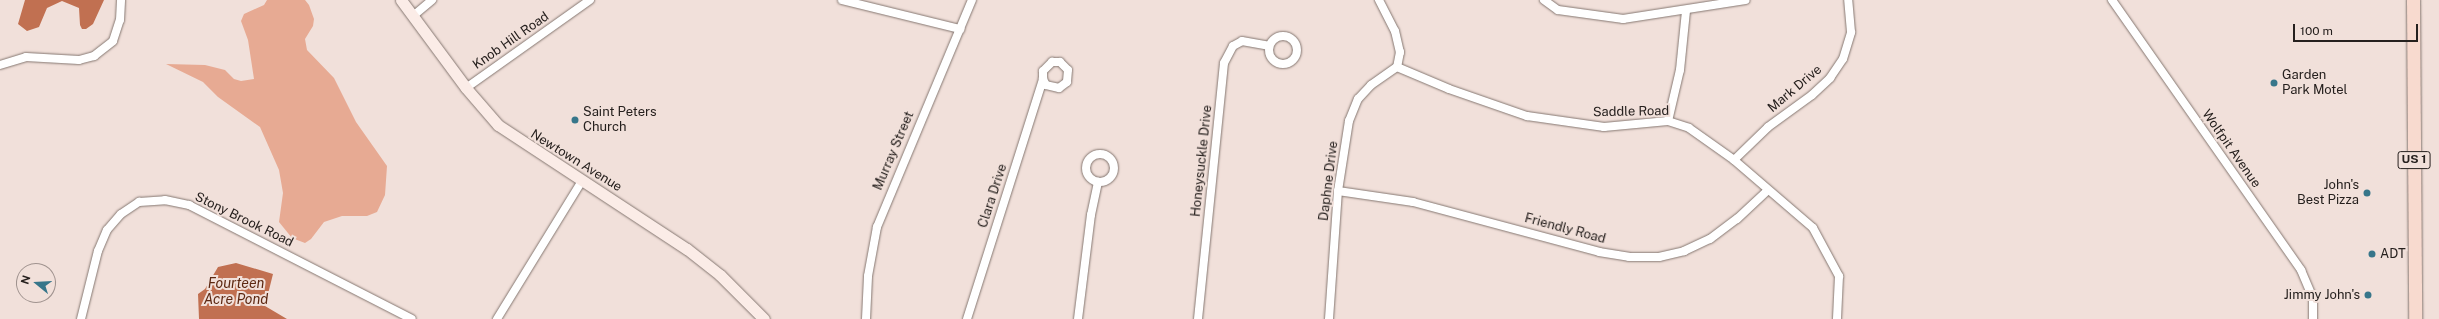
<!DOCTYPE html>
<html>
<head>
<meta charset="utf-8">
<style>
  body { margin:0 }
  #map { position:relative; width:2439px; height:319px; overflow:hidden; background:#f1e0da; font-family:"Public Sans",sans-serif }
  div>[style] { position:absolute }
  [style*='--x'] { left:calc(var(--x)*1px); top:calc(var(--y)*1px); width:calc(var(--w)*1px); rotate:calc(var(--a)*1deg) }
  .green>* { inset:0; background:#e7aa93 }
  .water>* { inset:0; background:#c17051 }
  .roads { filter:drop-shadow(0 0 1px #857771) drop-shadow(0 0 1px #857771) }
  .street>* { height:8px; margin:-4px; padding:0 4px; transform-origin:4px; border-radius:4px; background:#fff }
  .street>.ring { margin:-4px; padding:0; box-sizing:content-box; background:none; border:8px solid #fff; border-radius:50% }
  .secondary>* { height:11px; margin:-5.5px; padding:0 5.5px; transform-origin:5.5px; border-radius:5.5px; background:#fbece7 }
  .primary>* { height:13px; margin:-6.5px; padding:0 6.5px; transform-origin:6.5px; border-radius:6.5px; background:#f8dacf }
  .dots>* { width:11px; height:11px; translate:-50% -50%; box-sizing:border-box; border:2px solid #f1e0da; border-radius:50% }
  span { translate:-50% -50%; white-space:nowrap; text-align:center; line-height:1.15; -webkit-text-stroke:4px #f1e0da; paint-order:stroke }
  .shield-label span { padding:1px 3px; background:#f1e0da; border:1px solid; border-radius:3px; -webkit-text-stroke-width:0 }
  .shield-label { font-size:12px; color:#26201e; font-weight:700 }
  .street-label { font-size:13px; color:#26201e }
  .poi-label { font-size:13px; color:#26201e }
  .left { translate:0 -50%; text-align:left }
  .right { translate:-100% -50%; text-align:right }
  .water-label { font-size:14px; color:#5d2812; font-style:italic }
  .north { position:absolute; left:16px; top:263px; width:40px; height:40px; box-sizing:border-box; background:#f1e0da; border:1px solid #a0938f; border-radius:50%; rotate:288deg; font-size:11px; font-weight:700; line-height:16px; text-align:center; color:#26201e }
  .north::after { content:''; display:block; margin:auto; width:14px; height:18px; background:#37768a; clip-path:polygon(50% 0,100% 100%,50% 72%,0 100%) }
  .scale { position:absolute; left:2293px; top:24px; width:125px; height:18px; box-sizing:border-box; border:2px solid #26201e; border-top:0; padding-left:5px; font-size:12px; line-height:14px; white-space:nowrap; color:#26201e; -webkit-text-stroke:3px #f1e0da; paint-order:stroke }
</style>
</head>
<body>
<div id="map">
  <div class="green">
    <i style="clip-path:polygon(267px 0,305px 0,309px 5px,314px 19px,313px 26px,305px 39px,307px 50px,334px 78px,356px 122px,387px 166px,385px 195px,377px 212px,367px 216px,342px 216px,324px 222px,311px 239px,305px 243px,292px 238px,279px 222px,283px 193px,279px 170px,260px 127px,218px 97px,203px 82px,166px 64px,205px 65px,225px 70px,234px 79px,241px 81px,254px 79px,248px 40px,241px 21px,244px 14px,264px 5px)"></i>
  </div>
  <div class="water">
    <i style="clip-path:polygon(25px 0,104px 0,93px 24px,86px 29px,82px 29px,80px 25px,79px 8px,62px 1px,47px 8px,39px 27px,27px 31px,18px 24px)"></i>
    <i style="clip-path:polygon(236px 263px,273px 274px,265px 306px,287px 319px,199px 319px,198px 294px,205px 289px,218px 267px)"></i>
  </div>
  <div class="roads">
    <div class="street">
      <i style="--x:842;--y:0;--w:122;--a:13.8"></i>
      <i style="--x:1379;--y:0;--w:35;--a:63"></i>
      <i style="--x:1395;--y:31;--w:22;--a:77"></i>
      <i style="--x:1400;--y:52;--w:15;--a:101"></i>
      <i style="--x:1544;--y:0;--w:17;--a:36"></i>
      <i style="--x:1558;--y:10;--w:66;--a:7.9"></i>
      <i style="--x:1623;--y:19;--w:124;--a:-8.8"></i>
      <i style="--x:2112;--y:0;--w:330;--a:55"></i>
      <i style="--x:2301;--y:270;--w:30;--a:67"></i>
      <i style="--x:2313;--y:298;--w:21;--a:90"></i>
      <i style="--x:413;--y:16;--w:25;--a:-40"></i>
      <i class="ring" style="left:1269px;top:36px;width:20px;height:20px"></i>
      <i style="--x:0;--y:65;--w:27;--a:-17"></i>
      <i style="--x:26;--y:57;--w:53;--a:3.2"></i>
      <i style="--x:79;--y:60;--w:16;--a:-15"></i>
      <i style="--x:94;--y:56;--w:24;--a:-38"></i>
      <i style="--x:113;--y:41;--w:22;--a:-72"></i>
      <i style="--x:120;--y:20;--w:20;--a:-87"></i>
      <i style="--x:1397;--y:67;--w:56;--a:22.9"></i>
      <i style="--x:1449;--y:89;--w:83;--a:19.1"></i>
      <i style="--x:1527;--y:116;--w:78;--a:8.1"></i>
      <i style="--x:1604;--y:127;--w:64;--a:-5.4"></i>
      <i style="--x:1668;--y:121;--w:22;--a:18"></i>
      <i style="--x:1689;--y:128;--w:55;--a:35.4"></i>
      <i style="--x:1734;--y:160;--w:104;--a:40.7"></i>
      <i style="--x:1813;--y:228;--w:55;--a:61.6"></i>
      <i style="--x:1839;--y:276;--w:43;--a:92.7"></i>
      <i style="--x:466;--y:88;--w:152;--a:-35.4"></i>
      <i style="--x:1668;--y:121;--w:52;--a:-76.8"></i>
      <i style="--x:1680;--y:70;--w:59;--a:-84.2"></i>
      <i class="ring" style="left:1086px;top:154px;width:20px;height:20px"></i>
      <i style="--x:1734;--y:160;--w:47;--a:-44.1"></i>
      <i style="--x:1768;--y:127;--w:54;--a:-36"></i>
      <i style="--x:1812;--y:95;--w:25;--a:-43"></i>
      <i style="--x:1830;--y:78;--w:23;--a:-56"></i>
      <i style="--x:1843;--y:59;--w:28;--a:-73"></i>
      <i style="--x:1851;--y:32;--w:32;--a:-95"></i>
      <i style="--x:1338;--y:191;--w:76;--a:8.3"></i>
      <i style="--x:1413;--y:202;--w:193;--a:15"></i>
      <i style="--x:1599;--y:252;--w:30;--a:9"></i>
      <i style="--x:1629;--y:257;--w:30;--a:0"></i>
      <i style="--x:1659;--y:257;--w:26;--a:-13"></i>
      <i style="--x:1684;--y:251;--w:29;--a:-25"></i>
      <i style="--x:1710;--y:239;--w:34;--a:-37"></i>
      <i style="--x:1737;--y:219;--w:42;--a:-43.1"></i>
      <i style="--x:81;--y:319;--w:70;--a:-76"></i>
      <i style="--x:98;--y:251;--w:23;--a:-67"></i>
      <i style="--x:107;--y:230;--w:21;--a:-49"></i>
      <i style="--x:121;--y:214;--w:22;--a:-34"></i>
      <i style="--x:139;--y:202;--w:26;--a:-4"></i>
      <i style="--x:165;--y:200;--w:25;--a:12"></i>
      <i style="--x:189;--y:205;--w:250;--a:27.1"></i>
      <i style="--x:497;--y:319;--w:162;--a:-58.4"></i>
      <i style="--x:866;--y:319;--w:43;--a:-87.3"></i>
      <i style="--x:868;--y:276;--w:50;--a:-79.6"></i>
      <i style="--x:877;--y:227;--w:246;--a:-67.3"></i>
      <i style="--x:967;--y:319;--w:252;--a:-72.4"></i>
      <i style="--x:1043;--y:79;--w:8;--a:-90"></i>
      <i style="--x:1043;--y:71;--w:13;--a:-45"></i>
      <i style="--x:1052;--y:62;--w:8;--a:0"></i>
      <i style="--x:1060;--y:62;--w:11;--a:45"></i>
      <i style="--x:1068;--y:70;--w:12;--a:95"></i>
      <i style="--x:1067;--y:82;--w:10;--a:143"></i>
      <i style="--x:1059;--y:88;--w:13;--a:-167"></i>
      <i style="--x:1046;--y:85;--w:7;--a:-117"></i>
      <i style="--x:1078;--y:319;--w:105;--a:-82.9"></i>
      <i style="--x:1091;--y:215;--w:34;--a:-78"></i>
      <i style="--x:1198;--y:319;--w:257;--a:-84.2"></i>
      <i style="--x:1224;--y:63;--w:19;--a:-62"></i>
      <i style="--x:1233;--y:46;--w:10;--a:-29"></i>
      <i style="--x:1242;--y:41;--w:27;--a:10"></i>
      <i style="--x:1329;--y:319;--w:128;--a:-86"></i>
      <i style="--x:1338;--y:191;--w:71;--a:-81.1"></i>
      <i style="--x:1349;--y:121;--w:24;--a:-68"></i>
      <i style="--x:1358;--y:99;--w:19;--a:-47"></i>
      <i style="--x:1371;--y:85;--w:32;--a:-35"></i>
    </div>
    <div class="secondary">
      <i style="--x:401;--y:0;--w:109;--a:53.5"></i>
      <i style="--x:466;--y:88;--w:49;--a:49.1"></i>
      <i style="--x:498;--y:125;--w:226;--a:33.3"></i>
      <i style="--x:687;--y:249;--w:42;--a:38.2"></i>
      <i style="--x:720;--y:275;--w:62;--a:45"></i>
    </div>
    <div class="primary">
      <i style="--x:2413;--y:0;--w:319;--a:89.6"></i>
    </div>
  </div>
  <div class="dots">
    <i style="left:2274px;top:83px;background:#37768a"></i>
    <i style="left:575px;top:120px;background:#37768a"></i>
    <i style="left:2367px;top:193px;background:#37768a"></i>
    <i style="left:2372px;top:254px;background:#37768a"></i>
    <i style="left:2368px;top:295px;background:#37768a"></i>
  </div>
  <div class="shield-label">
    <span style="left:2414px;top:160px">US 1</span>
  </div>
  <div class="street-label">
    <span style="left:511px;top:41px;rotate:-35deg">Knob Hill Road</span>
    <span style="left:1795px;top:89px;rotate:-40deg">Mark Drive</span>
    <span style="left:1631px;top:112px;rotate:-1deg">Saddle Road</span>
    <span style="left:2231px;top:149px;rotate:55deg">Wolfpit Avenue</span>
    <span style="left:894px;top:151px;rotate:-67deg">Murray Street</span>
    <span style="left:576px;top:161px;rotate:32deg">Newtown Avenue</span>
    <span style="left:1202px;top:161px;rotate:-84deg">Honeysuckle Drive</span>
    <span style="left:1329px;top:181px;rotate:-83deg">Daphne Drive</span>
    <span style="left:993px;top:196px;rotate:-72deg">Clara Drive</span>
    <span style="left:244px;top:220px;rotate:26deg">Stony Brook Road</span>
    <span style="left:1565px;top:229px;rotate:15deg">Friendly Road</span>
  </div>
  <div class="poi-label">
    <span class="left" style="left:2282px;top:83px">Garden<br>Park Motel</span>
    <span class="left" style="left:583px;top:120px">Saint Peters<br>Church</span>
    <span class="right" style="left:2359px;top:193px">John's<br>Best Pizza</span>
    <span class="left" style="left:2380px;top:254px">ADT</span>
    <span class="right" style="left:2360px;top:295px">Jimmy John's</span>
  </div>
  <div class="water-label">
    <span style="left:236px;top:291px">Fourteen<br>Acre Pond</span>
  </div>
  <div class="north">N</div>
  <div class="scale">100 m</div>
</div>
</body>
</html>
